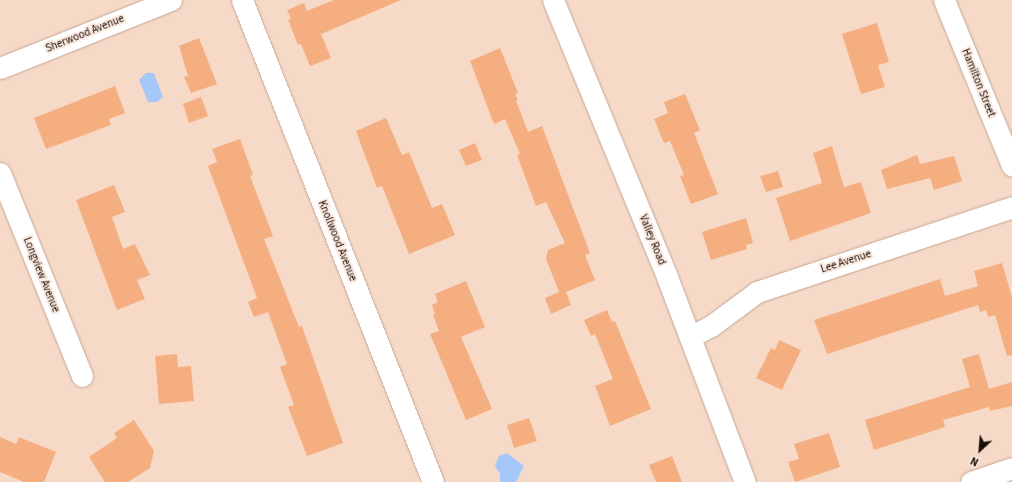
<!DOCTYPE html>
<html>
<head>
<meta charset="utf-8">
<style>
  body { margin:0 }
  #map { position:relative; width:1012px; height:482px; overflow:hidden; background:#f7d9c7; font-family:"Source Sans 3",sans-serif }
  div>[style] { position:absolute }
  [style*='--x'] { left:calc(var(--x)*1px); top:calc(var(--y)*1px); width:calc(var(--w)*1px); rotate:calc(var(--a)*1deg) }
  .water>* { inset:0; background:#a5c8f8 }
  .building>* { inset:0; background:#f5ae80 }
  .roads { filter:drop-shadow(0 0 1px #c4a796) drop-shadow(0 0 1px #c4a796) }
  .minor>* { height:21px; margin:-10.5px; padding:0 10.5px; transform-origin:10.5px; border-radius:10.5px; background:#fff }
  span { translate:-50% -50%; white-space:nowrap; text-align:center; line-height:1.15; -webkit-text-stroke:4px #fbe9de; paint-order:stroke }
  .street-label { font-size:11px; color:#170d07 }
  .north { position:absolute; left:960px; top:430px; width:40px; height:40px; -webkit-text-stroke:3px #fbe9de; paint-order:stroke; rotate:206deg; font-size:11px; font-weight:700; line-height:16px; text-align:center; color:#170d07 }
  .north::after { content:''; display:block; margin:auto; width:14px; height:18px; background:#170d07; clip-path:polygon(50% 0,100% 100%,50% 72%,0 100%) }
</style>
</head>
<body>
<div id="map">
  <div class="water">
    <i style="clip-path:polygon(146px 73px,154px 73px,163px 97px,157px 102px,148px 102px,139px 80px)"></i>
    <i style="clip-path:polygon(507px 453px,524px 466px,516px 482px,500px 482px,500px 474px,495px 466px,499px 456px)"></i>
  </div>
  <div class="building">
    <i style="clip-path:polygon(334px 0,401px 0,321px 34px,331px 58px,310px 66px,301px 44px,298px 45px,288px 20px,291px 19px,287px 10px,304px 3px,307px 11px)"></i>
    <i style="clip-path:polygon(877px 23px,889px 62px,878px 65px,885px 87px,861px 94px,842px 34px)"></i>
    <i style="clip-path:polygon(199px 38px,217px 84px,191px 93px,184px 77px,188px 76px,179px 46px)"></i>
    <i style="clip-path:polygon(500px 48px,518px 93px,515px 94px,518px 100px,516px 101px,528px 132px,542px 126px,590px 253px,585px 255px,595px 280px,566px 292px,571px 305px,551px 314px,545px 298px,559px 292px,546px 259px,548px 250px,565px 243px,546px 202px,536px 206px,517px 155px,520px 154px,505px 119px,494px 124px,470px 61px)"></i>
    <i style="clip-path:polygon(115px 86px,125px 113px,109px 119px,111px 125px,46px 149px,34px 118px)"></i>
    <i style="clip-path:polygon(685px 94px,700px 130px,694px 133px,718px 194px,691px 204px,680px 176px,684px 175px,670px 141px,664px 143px,654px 119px,668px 113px,664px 102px)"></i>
    <i style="clip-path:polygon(201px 97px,208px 116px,189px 123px,183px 104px)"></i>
    <i style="clip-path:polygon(386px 118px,402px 155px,409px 152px,432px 208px,442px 204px,455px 235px,409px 254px,382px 186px,377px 188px,356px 131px)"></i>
    <i style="clip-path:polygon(240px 139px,253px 175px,250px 176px,273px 236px,264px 239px,299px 327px,302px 326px,343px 443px,307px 456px,288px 407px,294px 405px,280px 367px,287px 364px,268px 312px,254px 317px,248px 302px,257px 298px,208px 166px,217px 162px,212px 149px)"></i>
    <i style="clip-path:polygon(475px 143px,482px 160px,466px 166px,459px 150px)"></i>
    <i style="clip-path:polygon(832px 146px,844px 187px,861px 182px,871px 213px,790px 241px,776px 198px,822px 183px,813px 153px)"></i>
    <i style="clip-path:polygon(917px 155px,920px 164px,954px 156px,962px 181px,934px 190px,930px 178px,887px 189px,881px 170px)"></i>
    <i style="clip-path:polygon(778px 171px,783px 187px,766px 192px,760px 176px)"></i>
    <i style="clip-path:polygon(114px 185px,125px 212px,112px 217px,123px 249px,135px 244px,150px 275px,137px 280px,145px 299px,117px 310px,76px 200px)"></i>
    <i style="clip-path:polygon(746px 218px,753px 243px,746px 245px,747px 249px,711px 260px,702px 232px)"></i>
    <i style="clip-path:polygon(1002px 263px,1012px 297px,1012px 355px,1007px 356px,995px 315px,988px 317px,986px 310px,980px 312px,978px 305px,827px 354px,814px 320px,940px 279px,945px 296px,978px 286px,974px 271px)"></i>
    <i style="clip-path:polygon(466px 281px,485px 327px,461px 337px,492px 409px,466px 420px,430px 334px,439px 331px,433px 315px,435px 314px,432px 305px,438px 302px,435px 294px)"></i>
    <i style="clip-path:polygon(607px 310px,612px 322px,615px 321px,651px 409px,610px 426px,595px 386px,613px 379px,595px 334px,591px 336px,584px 320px)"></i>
    <i style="clip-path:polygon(779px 340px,801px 350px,782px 390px,756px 378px,771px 348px,775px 350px)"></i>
    <i style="clip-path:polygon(177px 354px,178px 367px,191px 366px,194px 401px,159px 404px,155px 356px)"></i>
    <i style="clip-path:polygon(979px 354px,989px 389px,1012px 382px,1012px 406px,990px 411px,989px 407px,943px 420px,945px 427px,874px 450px,865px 420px,970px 387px,962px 359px)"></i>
    <i style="clip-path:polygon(529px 418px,537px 441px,514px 448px,507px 425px)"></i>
    <i style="clip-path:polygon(134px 420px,154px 451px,150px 468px,128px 482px,105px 482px,89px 457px,117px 438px,114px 433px)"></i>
    <i style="clip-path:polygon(829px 433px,840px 467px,795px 482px,788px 462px,799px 459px,794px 444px)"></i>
    <i style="clip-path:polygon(0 437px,16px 444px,19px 437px,56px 452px,44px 482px,24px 482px,0 472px)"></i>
    <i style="clip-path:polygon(672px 456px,682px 482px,656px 482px,649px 465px)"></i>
  </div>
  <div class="roads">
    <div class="minor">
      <i style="--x:242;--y:0;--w:518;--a:68.38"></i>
      <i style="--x:553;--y:0;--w:300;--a:67.6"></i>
      <i style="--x:667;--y:277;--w:219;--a:69.2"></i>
      <i style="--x:944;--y:0;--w:179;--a:67.7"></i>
      <i style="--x:0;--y:68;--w:184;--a:-21.7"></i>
      <i style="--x:0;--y:173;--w:219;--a:68"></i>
      <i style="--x:690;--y:337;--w:24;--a:-28"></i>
      <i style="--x:711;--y:326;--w:57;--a:-36.5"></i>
      <i style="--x:757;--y:292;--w:269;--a:-18.4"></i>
      <i style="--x:971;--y:482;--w:43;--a:-18.9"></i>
    </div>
  </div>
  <div class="street-label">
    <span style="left:85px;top:34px;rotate:-22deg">Sherwood Avenue</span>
    <span style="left:978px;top:83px;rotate:68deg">Hamilton Street</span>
    <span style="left:652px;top:240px;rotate:68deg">Valley Road</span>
    <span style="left:337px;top:241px;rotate:68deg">Knollwood Avenue</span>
    <span style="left:846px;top:262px;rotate:-18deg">Lee Avenue</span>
    <span style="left:41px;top:275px;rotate:68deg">Longview Avenue</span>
  </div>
  <div class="north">N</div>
</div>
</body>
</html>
